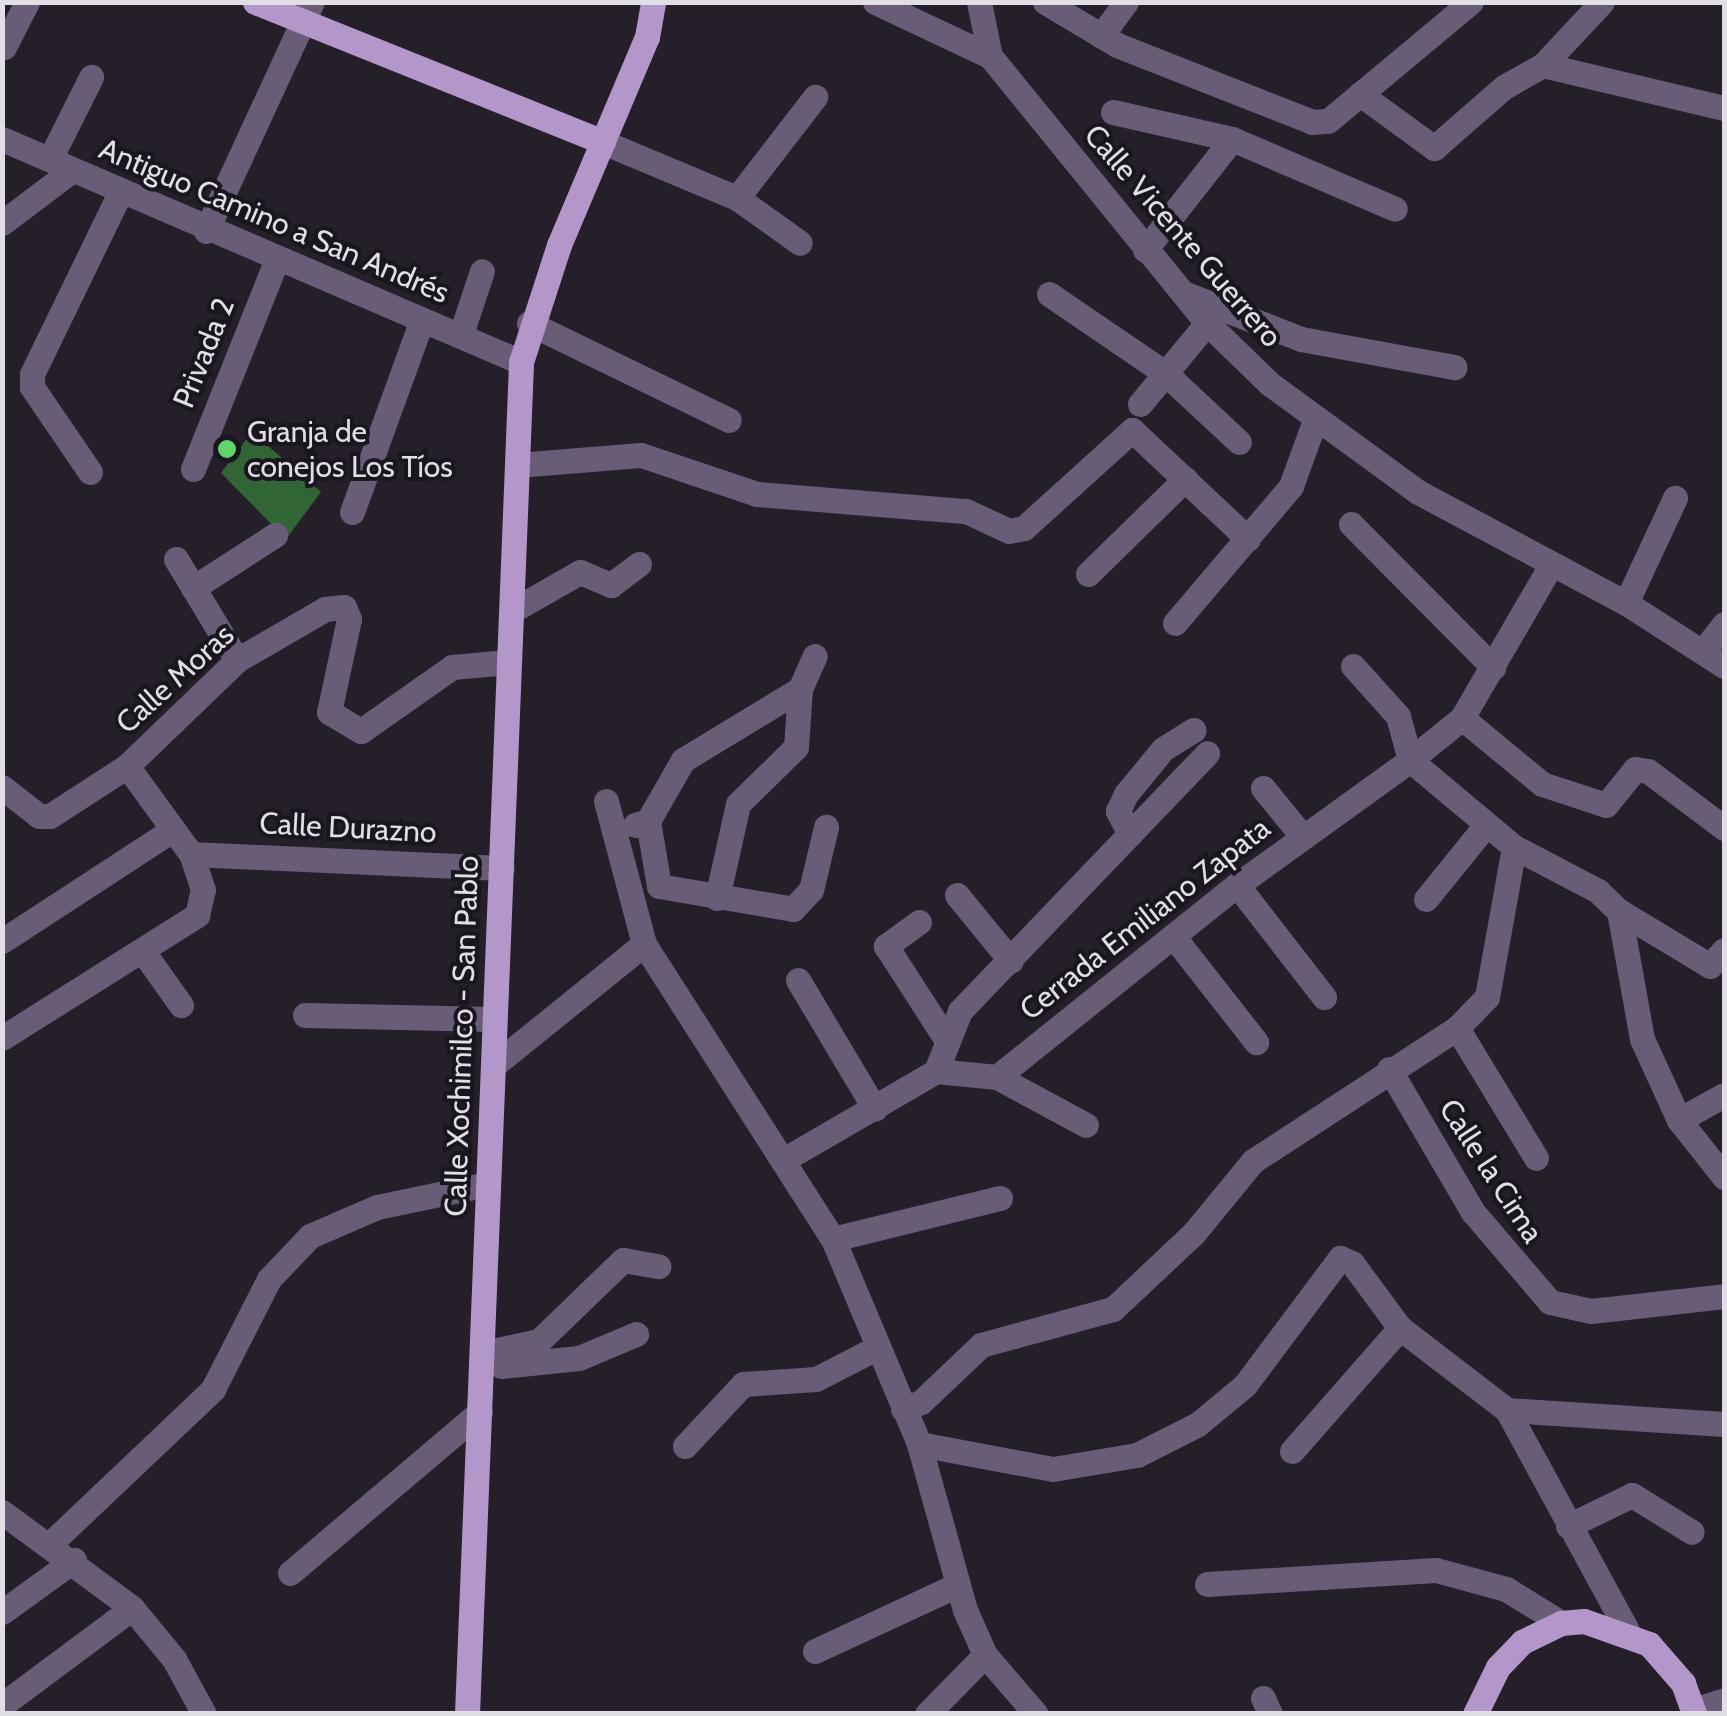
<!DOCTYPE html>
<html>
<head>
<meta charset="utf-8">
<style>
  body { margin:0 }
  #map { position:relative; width:1727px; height:1716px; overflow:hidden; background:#241f28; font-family:Cabin,sans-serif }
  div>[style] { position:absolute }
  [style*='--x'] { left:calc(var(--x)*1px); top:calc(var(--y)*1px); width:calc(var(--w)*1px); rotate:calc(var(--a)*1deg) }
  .forest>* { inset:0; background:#316535 }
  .minor>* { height:25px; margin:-12.5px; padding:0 12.5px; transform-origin:12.5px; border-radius:12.5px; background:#695c76 }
  .major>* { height:25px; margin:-12.5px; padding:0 12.5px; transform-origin:12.5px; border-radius:12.5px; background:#b397cb }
  .dots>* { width:28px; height:28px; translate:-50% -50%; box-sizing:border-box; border:5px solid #1a161f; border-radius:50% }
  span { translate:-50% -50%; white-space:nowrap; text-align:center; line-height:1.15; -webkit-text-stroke:8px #1a161f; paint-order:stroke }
  .street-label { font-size:30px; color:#e1dee5 }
  .poi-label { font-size:30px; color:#e1dee5 }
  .left { translate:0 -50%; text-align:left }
  .frame { position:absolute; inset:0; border:5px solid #e1dee5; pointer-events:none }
</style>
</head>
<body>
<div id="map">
  <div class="forest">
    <i style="clip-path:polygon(252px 432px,321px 492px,286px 539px,221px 473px)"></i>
  </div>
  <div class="minor">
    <i style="--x:875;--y:2;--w:127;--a:25.2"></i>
    <i style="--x:979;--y:2;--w:55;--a:78.5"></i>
    <i style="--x:990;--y:56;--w:344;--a:50.9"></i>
    <i style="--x:1207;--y:323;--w:88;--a:44.1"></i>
    <i style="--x:1270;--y:384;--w:183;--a:36.1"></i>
    <i style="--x:1418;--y:492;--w:236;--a:28.1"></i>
    <i style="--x:1626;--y:603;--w:117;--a:32.7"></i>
    <i style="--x:1045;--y:2;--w:84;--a:30.8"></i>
    <i style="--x:1117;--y:45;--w:210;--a:21.5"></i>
    <i style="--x:1312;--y:122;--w:16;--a:-4"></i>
    <i style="--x:1328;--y:121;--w:186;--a:-39.8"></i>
    <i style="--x:1101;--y:36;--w:42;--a:-53.7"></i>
    <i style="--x:4;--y:47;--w:51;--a:-62.9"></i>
    <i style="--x:1543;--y:65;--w:86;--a:-46.9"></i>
    <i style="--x:1360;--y:94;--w:92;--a:36.1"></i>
    <i style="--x:1434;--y:148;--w:93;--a:-41.1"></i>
    <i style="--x:1504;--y:87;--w:45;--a:-29.4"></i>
    <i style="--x:1543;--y:65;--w:186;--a:13.4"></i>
    <i style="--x:1113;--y:112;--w:122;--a:12.8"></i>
    <i style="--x:2;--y:139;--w:565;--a:23.25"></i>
    <i style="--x:603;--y:142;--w:145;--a:22.7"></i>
    <i style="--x:737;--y:198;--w:77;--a:35.5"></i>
    <i style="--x:50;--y:159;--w:92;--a:-63.4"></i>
    <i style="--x:737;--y:198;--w:128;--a:-52.3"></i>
    <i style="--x:2;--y:223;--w:88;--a:-37.1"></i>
    <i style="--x:206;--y:231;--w:252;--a:-65.2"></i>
    <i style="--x:1145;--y:250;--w:141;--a:-51.9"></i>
    <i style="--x:1232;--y:139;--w:177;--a:23.2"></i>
    <i style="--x:1183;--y:293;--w:127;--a:21.3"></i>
    <i style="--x:1301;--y:339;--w:156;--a:10.4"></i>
    <i style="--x:1049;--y:294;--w:140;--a:34.3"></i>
    <i style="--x:1165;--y:373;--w:101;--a:43"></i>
    <i style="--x:529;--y:323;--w:222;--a:25.9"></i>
    <i style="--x:461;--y:334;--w:66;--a:-71.6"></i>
    <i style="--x:1140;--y:404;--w:105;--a:-50.4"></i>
    <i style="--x:517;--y:465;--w:124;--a:-4.6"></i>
    <i style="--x:641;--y:455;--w:122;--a:18.6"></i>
    <i style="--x:757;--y:494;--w:210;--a:4.7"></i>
    <i style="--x:966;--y:511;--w:47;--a:24.9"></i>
    <i style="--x:1009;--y:531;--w:15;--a:-11"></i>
    <i style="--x:1024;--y:528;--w:146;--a:-42.2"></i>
    <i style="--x:1132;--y:430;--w:159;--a:43.2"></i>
    <i style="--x:193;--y:469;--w:223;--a:-68.2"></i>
    <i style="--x:90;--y:472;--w:103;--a:-124.3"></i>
    <i style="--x:32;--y:387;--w:13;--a:-90"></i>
    <i style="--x:32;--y:374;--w:201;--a:-64.1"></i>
    <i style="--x:352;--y:512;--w:204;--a:-70"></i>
    <i style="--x:1351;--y:524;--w:202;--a:45.2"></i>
    <i style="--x:176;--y:559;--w:118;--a:58.9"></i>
    <i style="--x:1088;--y:574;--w:136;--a:-44.4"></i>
    <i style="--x:193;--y:588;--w:98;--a:-32.9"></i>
    <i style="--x:1626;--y:603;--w:116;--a:-65"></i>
    <i style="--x:515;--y:609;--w:75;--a:-29.6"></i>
    <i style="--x:580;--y:572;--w:34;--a:23"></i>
    <i style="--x:611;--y:585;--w:35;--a:-37"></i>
    <i style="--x:1175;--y:623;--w:180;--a:-49.7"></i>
    <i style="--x:1291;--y:486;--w:70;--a:-70"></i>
    <i style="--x:1703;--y:651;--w:34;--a:-52"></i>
    <i style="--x:1353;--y:666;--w:67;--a:48"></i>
    <i style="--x:1398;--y:716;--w:46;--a:74.7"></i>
    <i style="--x:1410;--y:760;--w:136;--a:39.9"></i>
    <i style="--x:1514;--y:847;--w:95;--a:27.6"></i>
    <i style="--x:1598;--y:891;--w:29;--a:44"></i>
    <i style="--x:1619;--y:911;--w:130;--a:79.8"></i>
    <i style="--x:1642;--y:1039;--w:89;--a:65.4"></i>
    <i style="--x:1679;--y:1120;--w:73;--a:51.7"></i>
    <i style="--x:1462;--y:718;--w:104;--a:39.5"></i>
    <i style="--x:1542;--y:784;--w:67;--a:18.2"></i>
    <i style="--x:1606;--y:805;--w:46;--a:-51.1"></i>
    <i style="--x:1635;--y:769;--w:13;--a:9"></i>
    <i style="--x:1648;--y:771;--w:95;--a:36.9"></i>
    <i style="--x:2;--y:787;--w:47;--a:38.1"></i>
    <i style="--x:39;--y:816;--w:11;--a:0"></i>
    <i style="--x:50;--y:816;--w:92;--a:-33"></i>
    <i style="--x:1263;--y:788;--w:63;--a:50.8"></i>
    <i style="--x:606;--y:801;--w:148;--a:75.1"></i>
    <i style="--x:644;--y:944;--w:350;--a:57.4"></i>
    <i style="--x:833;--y:1239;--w:222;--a:67.2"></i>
    <i style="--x:919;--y:1444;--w:172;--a:74.5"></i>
    <i style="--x:965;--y:1610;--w:49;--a:66"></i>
    <i style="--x:985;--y:1655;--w:78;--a:49.2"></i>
    <i style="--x:648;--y:821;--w:66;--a:80.4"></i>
    <i style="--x:659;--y:886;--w:136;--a:9.7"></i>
    <i style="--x:793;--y:909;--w:26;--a:-47"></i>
    <i style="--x:811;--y:890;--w:65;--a:-76.6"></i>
    <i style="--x:635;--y:825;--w:14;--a:-17"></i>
    <i style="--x:648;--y:821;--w:70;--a:-60.2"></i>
    <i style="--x:683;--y:760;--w:137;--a:-31.3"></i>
    <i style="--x:800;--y:689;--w:36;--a:-66"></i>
    <i style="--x:1130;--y:834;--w:26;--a:-118"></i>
    <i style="--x:1118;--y:811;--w:19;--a:-65"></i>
    <i style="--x:1126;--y:794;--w:58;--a:-50.6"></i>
    <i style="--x:1163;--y:749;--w:36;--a:-32"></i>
    <i style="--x:191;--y:854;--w:311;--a:2.6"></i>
    <i style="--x:1237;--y:885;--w:142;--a:52.2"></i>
    <i style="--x:957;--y:895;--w:85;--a:50.7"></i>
    <i style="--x:717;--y:898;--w:96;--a:-77.4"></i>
    <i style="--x:738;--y:804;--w:81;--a:-44.5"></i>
    <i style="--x:796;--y:747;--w:58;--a:-86.1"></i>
    <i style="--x:1426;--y:899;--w:95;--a:-51"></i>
    <i style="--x:1619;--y:911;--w:106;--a:31.1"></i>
    <i style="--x:1710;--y:966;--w:21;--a:-49"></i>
    <i style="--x:919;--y:922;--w:41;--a:144"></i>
    <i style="--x:886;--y:946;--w:107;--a:57.2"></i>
    <i style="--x:1173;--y:936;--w:135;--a:51.9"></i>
    <i style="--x:2;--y:941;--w:199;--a:-33.1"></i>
    <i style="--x:144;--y:953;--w:64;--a:54.6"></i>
    <i style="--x:798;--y:980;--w:150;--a:59.2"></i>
    <i style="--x:305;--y:1015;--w:189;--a:1.2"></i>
    <i style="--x:1457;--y:1028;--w:152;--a:58.7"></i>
    <i style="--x:2;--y:1038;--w:231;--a:-32.2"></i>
    <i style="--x:197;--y:915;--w:26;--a:-77"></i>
    <i style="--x:203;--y:890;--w:38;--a:-108"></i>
    <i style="--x:191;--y:854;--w:109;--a:-126"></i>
    <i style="--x:127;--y:766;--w:153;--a:-43.9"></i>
    <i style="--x:237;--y:660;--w:102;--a:-30.1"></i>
    <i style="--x:325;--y:609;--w:19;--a:-6"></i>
    <i style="--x:344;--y:607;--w:13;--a:67"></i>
    <i style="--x:349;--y:619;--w:95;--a:102.1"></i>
    <i style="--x:329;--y:712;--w:37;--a:31"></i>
    <i style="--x:361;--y:731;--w:111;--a:-35.1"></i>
    <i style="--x:452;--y:667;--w:56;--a:-5.1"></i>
    <i style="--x:494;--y:1065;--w:193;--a:-38.9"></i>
    <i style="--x:1389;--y:1069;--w:166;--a:59.6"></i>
    <i style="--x:1473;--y:1212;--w:118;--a:49.5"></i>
    <i style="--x:1550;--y:1302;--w:42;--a:12.4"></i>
    <i style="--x:1591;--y:1311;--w:134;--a:-6.4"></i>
    <i style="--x:936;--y:1071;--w:65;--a:-68.2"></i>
    <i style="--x:960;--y:1011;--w:357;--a:-46.2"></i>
    <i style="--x:997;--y:1077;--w:101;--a:28.3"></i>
    <i style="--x:1679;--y:1120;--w:51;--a:-29.1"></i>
    <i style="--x:785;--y:1159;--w:175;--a:-30.2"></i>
    <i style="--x:936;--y:1071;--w:61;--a:5.6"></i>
    <i style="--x:997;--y:1077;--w:307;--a:-38.7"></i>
    <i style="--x:1237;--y:885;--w:213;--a:-35.8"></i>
    <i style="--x:1410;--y:760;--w:67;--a:-38.9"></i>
    <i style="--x:1462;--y:718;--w:177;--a:-59.8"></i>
    <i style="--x:833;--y:1239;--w:172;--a:-13.8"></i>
    <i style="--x:483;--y:1353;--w:57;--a:-12.1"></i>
    <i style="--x:539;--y:1341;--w:117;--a:-44"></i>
    <i style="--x:623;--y:1260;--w:36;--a:10"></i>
    <i style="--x:501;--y:1366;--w:78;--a:-5.9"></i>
    <i style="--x:579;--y:1358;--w:62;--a:-22.8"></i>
    <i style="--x:903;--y:1409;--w:19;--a:-21"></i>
    <i style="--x:921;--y:1402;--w:83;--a:-43.5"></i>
    <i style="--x:981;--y:1345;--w:137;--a:-15.3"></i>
    <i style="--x:1113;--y:1309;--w:110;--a:-43.2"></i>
    <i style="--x:1193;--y:1234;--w:94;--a:-50.6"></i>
    <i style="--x:1253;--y:1161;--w:244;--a:-33.1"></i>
    <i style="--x:1457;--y:1028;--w:43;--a:-45.9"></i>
    <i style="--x:1487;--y:997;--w:152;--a:-79.8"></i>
    <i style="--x:1507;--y:1410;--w:251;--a:61.4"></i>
    <i style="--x:919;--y:1444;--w:136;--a:10.6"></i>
    <i style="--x:1053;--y:1469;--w:85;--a:-9.5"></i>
    <i style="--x:1137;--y:1455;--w:68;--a:-26.9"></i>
    <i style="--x:1198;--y:1424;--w:61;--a:-39.7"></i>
    <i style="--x:1245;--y:1385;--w:159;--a:-53.2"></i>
    <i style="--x:1340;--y:1258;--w:13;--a:23"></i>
    <i style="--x:1352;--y:1263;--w:81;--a:53.6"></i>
    <i style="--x:1400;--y:1328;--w:135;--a:37.5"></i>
    <i style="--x:1507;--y:1410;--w:217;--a:3.7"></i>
    <i style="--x:685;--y:1446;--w:85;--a:-46.9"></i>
    <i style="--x:743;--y:1384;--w:73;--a:-3.9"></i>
    <i style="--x:816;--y:1379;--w:68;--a:-27.3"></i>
    <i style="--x:1292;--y:1451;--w:164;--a:-48.7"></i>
    <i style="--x:2;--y:1512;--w:162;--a:36.4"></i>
    <i style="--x:132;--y:1608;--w:66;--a:50.5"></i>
    <i style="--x:174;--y:1659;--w:63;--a:61.4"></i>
    <i style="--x:1568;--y:1526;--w:71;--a:-25.8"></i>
    <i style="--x:1632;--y:1495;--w:70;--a:31.7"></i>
    <i style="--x:51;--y:1543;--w:224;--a:-43.5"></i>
    <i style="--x:213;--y:1389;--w:123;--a:-63"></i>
    <i style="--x:269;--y:1279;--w:59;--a:-46.4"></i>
    <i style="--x:310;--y:1236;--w:73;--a:-23.4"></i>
    <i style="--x:377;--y:1207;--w:113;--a:-11.7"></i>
    <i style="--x:290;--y:1573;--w:249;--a:-40.3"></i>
    <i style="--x:1207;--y:1584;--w:229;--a:-3.5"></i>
    <i style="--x:1436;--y:1570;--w:73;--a:15.2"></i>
    <i style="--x:1506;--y:1589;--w:65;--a:31.7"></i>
    <i style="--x:2;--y:1612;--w:89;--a:-35.8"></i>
    <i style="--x:815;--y:1651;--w:157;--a:-24.9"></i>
    <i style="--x:1263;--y:1698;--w:17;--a:66"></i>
    <i style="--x:2;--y:1705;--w:162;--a:-36.7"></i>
    <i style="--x:1694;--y:1710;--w:32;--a:-18"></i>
    <i style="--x:927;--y:1714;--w:83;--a:-45.5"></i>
  </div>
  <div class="major">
    <i style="--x:255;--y:2;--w:375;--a:21.9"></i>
    <i style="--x:467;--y:1714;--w:1353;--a:-87.71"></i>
    <i style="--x:521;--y:362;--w:123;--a:-72"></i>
    <i style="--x:559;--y:245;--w:226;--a:-67.1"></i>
    <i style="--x:647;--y:37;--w:36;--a:-80"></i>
    <i style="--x:1475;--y:1714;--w:52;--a:-63.9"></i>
    <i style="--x:1498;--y:1667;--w:35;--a:-46"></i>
    <i style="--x:1522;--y:1642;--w:43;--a:-26"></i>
    <i style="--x:1561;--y:1623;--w:23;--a:-5"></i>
    <i style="--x:1584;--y:1621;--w:69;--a:19.5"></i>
    <i style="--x:1649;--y:1644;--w:52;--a:48.9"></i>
    <i style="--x:1683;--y:1683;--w:33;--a:70"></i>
  </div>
  <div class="dots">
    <i style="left:227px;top:449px;background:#5fd56b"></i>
  </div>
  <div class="street-label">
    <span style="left:274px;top:221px;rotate:23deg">Antiguo Camino a San Andrés</span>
    <span style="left:1183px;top:236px;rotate:49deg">Calle Vicente Guerrero</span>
    <span style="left:204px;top:353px;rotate:-68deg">Privada 2</span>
    <span style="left:175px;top:679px;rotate:-42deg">Calle Moras</span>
    <span style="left:348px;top:828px;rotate:3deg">Calle Durazno</span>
    <span style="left:1145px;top:919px;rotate:-38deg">Cerrada Emiliano Zapata</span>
    <span style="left:462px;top:1036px;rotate:-88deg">Calle Xochimilco - San Pablo</span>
    <span style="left:1491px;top:1171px;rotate:57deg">Calle la Cima</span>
  </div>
  <div class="poi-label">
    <span class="left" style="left:247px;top:449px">Granja de<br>conejos Los Tíos</span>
  </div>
  <div class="frame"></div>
</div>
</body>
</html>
